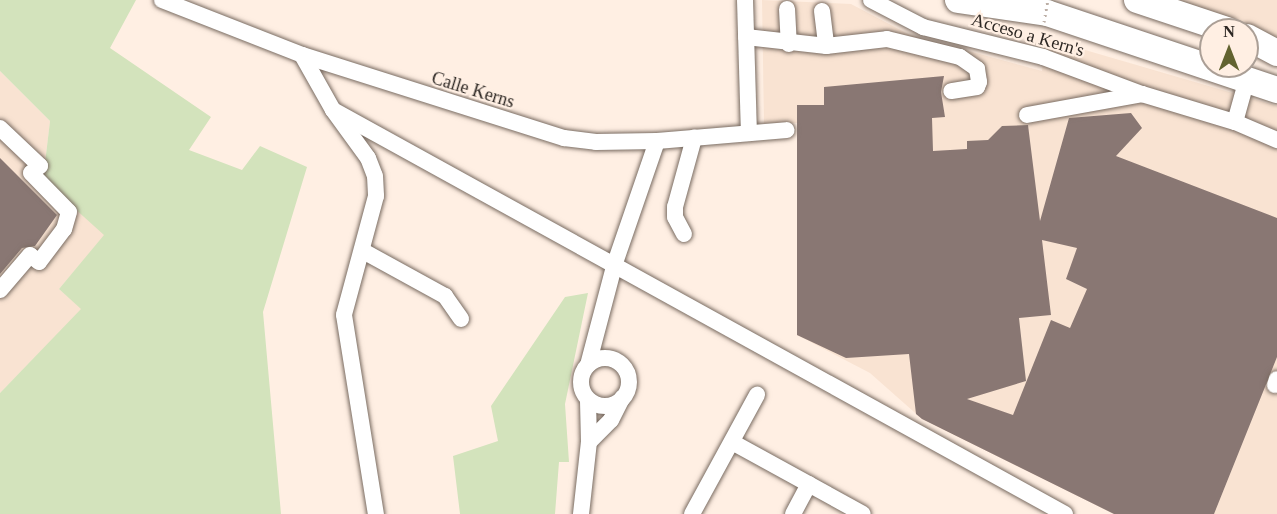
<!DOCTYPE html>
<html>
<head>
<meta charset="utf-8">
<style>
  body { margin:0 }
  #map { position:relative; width:1277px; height:514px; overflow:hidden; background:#ffefe3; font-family:Georgia,serif }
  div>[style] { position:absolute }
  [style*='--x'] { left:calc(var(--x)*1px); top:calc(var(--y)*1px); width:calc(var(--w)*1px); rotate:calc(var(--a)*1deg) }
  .built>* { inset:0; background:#f9e3d2 }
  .green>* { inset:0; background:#d3e3bc }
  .building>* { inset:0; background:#897773 }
  .roads { filter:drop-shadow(0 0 2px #796b61) drop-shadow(0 0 2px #796b61) }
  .minor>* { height:16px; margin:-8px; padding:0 8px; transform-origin:8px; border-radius:8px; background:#fff }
  .minor>.ring { margin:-8px; padding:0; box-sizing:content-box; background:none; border:16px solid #fff; border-radius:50% }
  .highway>* { height:26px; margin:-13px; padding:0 13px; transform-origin:13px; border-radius:13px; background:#fff }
  .path-bridge>* { height:3px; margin-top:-1.5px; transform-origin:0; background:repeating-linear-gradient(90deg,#bcafa6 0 1.5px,transparent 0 6px) }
  span { translate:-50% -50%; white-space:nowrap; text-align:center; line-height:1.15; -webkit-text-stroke:4.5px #ffefe3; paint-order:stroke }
  .street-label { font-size:18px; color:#2d2723 }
  .north { position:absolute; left:1199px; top:18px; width:60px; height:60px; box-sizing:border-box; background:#ffefe3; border:2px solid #ab9f96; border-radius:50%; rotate:0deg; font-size:16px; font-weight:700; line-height:24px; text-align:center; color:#2d2723 }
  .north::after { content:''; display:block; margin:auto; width:21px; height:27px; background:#626330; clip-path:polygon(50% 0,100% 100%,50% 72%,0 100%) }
</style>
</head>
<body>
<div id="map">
  <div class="built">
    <i style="clip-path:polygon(762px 0,851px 4px,910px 35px,1042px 71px,1044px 38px,1277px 106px,1277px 514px,1114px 514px,922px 419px,870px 373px,797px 335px,797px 123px,764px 123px)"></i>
    <i style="clip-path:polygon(1175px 0,1277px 0,1277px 43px,1244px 30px)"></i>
    <i style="clip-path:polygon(0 71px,50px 121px,43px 180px,105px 235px,59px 289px,82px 309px,0 393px)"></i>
  </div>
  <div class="green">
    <i style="clip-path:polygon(0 0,136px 0,110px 48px,211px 117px,189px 150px,242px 170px,260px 146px,307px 167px,263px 312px,281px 514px,0 514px,0 393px,81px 309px,59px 289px,104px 235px,43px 180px,50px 121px,0 71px)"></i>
    <i style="clip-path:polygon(588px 293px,565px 404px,569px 462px,559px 462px,555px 514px,460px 514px,453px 456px,498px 441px,491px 406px,565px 297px)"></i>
  </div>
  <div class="building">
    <i style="clip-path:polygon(evenodd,944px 76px,941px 92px,945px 117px,932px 118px,933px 151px,967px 149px,967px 141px,988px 140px,1002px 126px,1028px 125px,1040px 221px,1069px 118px,1131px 113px,1142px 128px,1116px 156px,1277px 218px,1277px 357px,1214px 514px,1114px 514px,922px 419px,916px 414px,909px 354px,846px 358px,797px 335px,797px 105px,824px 105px,824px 87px,944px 76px,1042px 240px,1077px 248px,1066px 279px,1087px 289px,1070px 328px,1051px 320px,1013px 415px,967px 399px,1026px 381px,1019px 318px,1051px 315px,1042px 240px)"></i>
    <i style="clip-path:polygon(0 158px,57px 215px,35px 246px,22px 248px,0 274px)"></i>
  </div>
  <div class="roads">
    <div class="minor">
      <i style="--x:162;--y:0;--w:150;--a:21.4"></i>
      <i style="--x:302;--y:55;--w:275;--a:17.6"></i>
      <i style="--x:564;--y:138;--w:32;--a:7"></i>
      <i style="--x:596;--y:142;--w:61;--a:-0.9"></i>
      <i style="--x:657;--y:141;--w:130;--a:-4.8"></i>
      <i style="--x:745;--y:0;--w:133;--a:88.3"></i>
      <i style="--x:871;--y:0;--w:59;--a:27.4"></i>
      <i style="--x:923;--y:27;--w:124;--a:14"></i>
      <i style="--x:1043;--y:57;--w:106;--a:20.5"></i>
      <i style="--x:787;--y:9;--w:35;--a:87"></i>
      <i style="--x:822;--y:11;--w:35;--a:83"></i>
      <i style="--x:746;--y:37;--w:81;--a:6.4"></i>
      <i style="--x:826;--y:46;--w:61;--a:-6.5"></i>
      <i style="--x:887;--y:39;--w:75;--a:13.9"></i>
      <i style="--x:960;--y:57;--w:21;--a:35"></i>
      <i style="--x:977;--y:69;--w:13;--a:81"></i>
      <i style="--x:979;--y:82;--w:5;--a:112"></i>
      <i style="--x:977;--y:87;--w:26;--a:171"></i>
      <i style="--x:302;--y:55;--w:63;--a:60.6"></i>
      <i style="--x:333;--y:110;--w:59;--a:53.9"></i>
      <i style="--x:368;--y:158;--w:19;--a:69"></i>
      <i style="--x:375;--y:176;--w:20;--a:87"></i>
      <i style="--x:376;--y:196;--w:123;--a:105.1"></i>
      <i style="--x:344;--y:315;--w:202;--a:80.9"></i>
      <i style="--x:333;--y:110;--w:836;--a:28.89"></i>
      <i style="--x:1027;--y:115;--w:117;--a:-10.3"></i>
      <i style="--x:1142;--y:94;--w:97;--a:16.8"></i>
      <i style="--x:1235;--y:122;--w:46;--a:23.2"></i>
      <i style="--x:1235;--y:122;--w:45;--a:-74.4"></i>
      <i style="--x:0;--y:128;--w:55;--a:43.5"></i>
      <i style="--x:40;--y:166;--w:11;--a:142"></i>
      <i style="--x:31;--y:173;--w:54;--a:45.7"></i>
      <i style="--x:69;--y:212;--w:18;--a:106"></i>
      <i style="--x:64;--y:229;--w:41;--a:127.1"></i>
      <i style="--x:39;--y:262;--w:11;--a:-142"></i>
      <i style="--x:30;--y:255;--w:46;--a:130.6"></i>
      <i style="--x:684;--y:234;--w:19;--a:-118"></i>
      <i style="--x:675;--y:217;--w:10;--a:-90"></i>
      <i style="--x:675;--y:207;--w:72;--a:-74.6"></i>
      <i style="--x:363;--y:251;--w:94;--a:28.8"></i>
      <i style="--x:445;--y:296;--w:28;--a:55"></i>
      <i class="ring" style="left:581px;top:358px;width:32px;height:32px"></i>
      <i style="--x:588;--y:365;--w:106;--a:-75.2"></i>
      <i style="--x:615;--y:263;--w:129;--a:-71"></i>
      <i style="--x:1275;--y:385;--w:6;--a:-72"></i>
      <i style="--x:589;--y:442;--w:31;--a:-45"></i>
      <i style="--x:611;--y:420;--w:25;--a:-63"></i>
      <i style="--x:732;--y:442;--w:149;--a:28.8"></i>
      <i style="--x:581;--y:514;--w:72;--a:-83.7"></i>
      <i style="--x:589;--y:442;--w:42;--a:-91.4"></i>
      <i style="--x:692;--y:514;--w:136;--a:-61.4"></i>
      <i style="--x:793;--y:514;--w:34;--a:-62"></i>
    </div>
    <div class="highway">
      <i style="--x:958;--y:0;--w:90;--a:8.3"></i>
      <i style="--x:1047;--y:13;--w:243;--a:18.5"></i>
      <i style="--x:1137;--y:0;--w:95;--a:18.4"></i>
      <i style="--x:1247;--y:37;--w:34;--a:28"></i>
    </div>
  </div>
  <div class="path-bridge">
    <i style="--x:1044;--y:22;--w:22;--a:-80"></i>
  </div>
  <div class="street-label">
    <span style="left:1028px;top:35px;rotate:16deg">Acceso a Kern's</span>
    <span style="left:473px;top:90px;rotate:17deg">Calle Kerns</span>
  </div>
  <div class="north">N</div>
</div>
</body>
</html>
